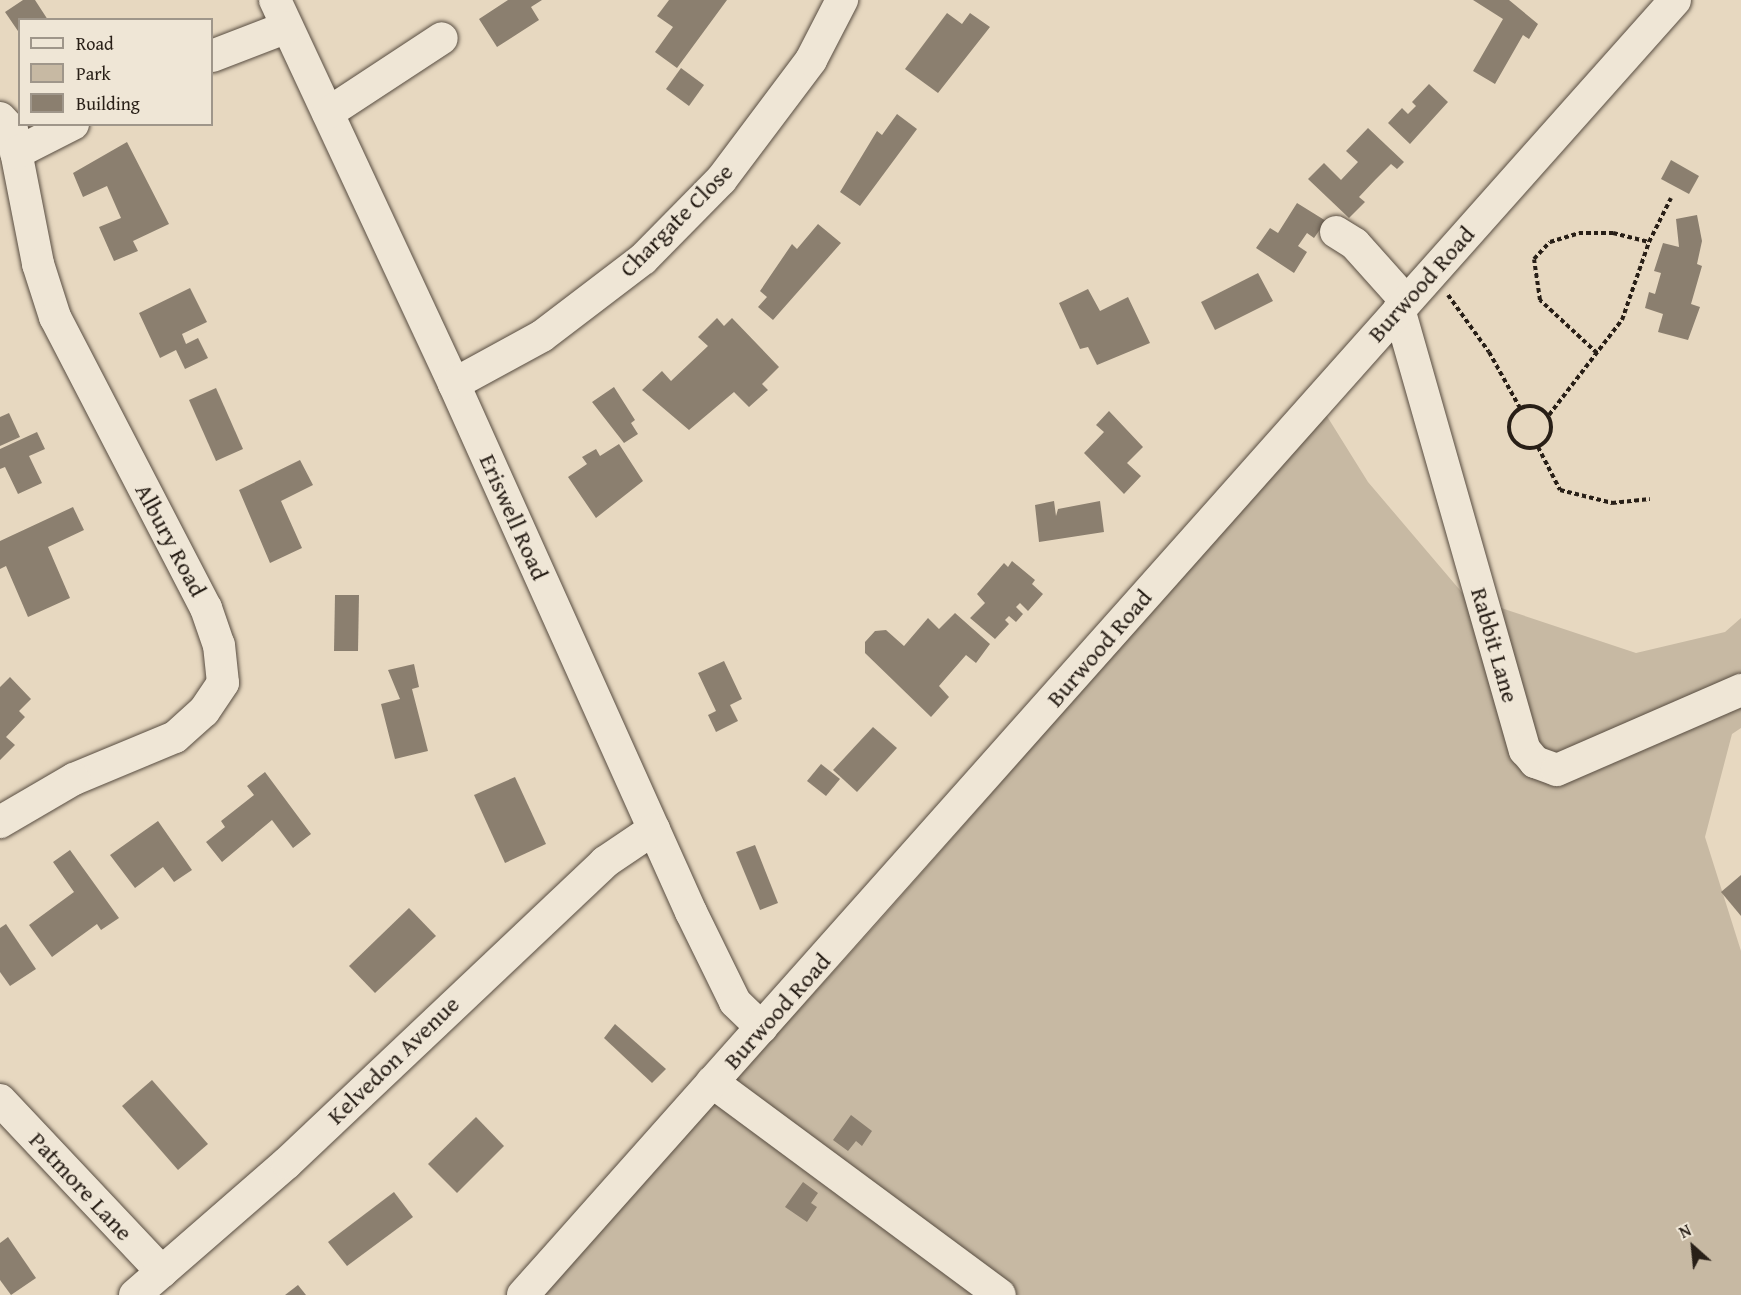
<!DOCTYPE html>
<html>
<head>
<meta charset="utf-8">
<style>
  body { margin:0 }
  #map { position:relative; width:1741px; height:1295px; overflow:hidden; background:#e7d8c0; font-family:"Gentium Book Plus",serif }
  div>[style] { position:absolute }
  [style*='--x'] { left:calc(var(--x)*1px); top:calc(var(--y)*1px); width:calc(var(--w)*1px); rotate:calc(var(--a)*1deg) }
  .green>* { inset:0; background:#c7b9a3 }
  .building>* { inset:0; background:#8b7f6f }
  .path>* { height:4px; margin-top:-2px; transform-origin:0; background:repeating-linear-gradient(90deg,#281f17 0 4.5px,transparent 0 7.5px) }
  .path>.ring { margin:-2px; padding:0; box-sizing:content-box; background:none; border:4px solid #281f17; border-radius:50% }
  .roads { filter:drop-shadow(0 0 2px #584d41) drop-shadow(0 0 2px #584d41) }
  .minor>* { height:32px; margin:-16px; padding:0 16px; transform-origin:16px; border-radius:16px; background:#efe6d6 }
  span { translate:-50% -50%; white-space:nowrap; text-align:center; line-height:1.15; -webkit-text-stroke:4.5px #efe6d6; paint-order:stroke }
  .street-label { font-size:24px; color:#281f17 }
  .legend { position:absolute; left:18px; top:18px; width:195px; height:108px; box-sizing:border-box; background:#efe6d6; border:2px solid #9f968a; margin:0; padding:8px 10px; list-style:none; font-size:18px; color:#281f17 }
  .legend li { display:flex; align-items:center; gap:12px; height:30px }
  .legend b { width:30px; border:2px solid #9f968a }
  .north { position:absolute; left:1663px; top:1217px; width:60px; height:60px; -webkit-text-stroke:4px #efe6d6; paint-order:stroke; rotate:333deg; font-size:16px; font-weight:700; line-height:24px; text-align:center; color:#281f17 }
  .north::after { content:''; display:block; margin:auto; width:21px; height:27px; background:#281f17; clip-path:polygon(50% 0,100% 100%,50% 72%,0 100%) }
</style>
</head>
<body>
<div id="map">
  <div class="green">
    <i style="clip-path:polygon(1325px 413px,1368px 482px,1465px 596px,1636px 653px,1725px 632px,1741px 618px,1741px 728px,1732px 734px,1705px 837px,1741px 951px,1741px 1295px,539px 1295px,874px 927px)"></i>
  </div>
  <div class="building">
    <i style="clip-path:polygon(23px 0,35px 0,48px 20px,20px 20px,20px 34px,5px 12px)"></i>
    <i style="clip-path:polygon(508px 0,542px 0,531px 7px,539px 20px,497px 47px,479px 19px)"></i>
    <i style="clip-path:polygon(669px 0,727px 0,677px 68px,655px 52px,673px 27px,657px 16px)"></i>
    <i style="clip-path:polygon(1473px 0,1509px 0,1538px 24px,1529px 39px,1523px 35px,1495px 84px,1473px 71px,1503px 19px)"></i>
    <i style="clip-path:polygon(947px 13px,962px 24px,970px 13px,990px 27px,938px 93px,905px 69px)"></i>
    <i style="clip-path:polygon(681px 68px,704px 85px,689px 106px,666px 89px)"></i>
    <i style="clip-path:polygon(1429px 84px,1448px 102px,1410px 144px,1388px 123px,1402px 108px,1408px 114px,1416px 106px,1412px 102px)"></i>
    <i style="clip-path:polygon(897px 114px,917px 129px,860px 206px,840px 192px,877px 131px,882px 135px)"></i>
    <i style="clip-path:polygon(1368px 128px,1404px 162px,1397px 169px,1391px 164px,1376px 179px,1359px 197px,1365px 202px,1349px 218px,1308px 179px,1324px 163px,1341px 180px,1358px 162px,1346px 151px)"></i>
    <i style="clip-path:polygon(127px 142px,169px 224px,133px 241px,138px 251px,114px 261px,99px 227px,121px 218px,107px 186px,83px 197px,73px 173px)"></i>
    <i style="clip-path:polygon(1671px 160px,1699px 176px,1689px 194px,1661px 179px)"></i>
    <i style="clip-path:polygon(1297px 203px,1326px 221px,1314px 238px,1307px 233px,1298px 246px,1307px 252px,1294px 273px,1256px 248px,1270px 228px,1278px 233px)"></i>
    <i style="clip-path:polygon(1697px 215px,1702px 241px,1697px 264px,1702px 266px,1691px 304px,1700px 307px,1688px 340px,1658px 332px,1663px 314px,1645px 308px,1649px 292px,1655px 294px,1661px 273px,1654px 271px,1663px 243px,1679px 247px,1676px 219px)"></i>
    <i style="clip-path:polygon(818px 224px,841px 243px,773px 320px,758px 307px,767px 297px,760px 291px,792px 244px,797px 249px)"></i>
    <i style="clip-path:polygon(1258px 273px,1273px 301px,1215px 330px,1201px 302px)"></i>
    <i style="clip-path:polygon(190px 288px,207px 322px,182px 334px,186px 344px,198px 338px,208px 358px,185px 369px,176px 350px,160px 358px,139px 313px)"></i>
    <i style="clip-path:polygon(1088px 289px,1100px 311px,1128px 297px,1150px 343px,1097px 365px,1088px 347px,1080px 349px,1059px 303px)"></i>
    <i style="clip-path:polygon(717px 318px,724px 326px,732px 318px,779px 367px,762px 384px,768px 390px,749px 407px,734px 392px,689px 430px,642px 390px,662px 371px,671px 381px,708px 346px,698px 337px)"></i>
    <i style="clip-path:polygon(614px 387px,635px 420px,631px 423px,638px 434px,624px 443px,592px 402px)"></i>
    <i style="clip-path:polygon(216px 388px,243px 449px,216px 461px,189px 400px)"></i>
    <i style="clip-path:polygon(1109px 411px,1143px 447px,1127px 463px,1141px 476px,1124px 494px,1084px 453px,1104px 432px,1096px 425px)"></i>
    <i style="clip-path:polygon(9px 413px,20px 437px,0 446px,0 417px)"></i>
    <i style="clip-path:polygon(37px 432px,45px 449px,29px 456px,42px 483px,18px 494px,5px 467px,0 469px,0 449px)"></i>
    <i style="clip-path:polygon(619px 444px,643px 481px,596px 518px,568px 477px,587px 464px,582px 457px,596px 449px,600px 456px)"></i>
    <i style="clip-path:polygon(300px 460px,313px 485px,281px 501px,302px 548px,270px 563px,239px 490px)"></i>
    <i style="clip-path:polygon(1054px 501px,1056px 516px,1058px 509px,1100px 501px,1104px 532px,1039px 542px,1035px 505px)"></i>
    <i style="clip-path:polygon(73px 507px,84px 530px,48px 547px,70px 598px,28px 617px,6px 566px,0 569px,0 541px)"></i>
    <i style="clip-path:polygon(1012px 561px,1035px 580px,1032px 584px,1043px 594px,1028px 611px,1020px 603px,1016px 607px,1023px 614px,1016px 622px,1009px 616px,1005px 620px,1009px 624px,995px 639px,970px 618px,985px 603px,977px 594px,1004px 563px,1008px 567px)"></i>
    <i style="clip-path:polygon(335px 595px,359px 595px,358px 651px,334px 651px)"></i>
    <i style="clip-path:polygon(955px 613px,990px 644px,976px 663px,966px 655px,939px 686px,949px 697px,931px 717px,865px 653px,865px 642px,875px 631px,886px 630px,904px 646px,928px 618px,939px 629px)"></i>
    <i style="clip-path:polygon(724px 661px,742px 699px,730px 705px,738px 721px,716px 732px,708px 715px,716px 711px,698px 673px)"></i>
    <i style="clip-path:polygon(414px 664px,419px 687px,412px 689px,428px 751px,395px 759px,381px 704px,400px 699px,388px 670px)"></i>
    <i style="clip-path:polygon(10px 677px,31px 699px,19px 711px,25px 717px,6px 737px,15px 745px,0 760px,0 687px)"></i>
    <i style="clip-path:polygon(873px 727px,897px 748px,857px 792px,833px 770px)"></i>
    <i style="clip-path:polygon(821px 764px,840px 779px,826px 796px,807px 781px)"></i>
    <i style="clip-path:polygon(265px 772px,311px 834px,293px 848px,272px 820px,222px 862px,206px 842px,225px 827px,221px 821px,254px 795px,247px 786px)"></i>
    <i style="clip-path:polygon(515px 777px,546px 844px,505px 863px,474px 795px)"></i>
    <i style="clip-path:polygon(158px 821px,192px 870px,174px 882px,163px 867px,135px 888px,110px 855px)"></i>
    <i style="clip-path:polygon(755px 845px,778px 903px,760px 910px,736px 852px)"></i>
    <i style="clip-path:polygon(70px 850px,119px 918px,101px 930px,97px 924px,52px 957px,29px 925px,74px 892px,53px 862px)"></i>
    <i style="clip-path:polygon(1741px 875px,1741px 916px,1721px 892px)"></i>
    <i style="clip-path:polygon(409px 908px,436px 936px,375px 993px,349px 966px)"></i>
    <i style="clip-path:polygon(6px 924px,36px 969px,10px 986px,0 972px,0 928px)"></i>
    <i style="clip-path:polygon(615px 1024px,666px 1069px,652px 1083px,604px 1038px)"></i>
    <i style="clip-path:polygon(152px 1080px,208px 1144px,178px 1170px,122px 1106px)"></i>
    <i style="clip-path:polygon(851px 1115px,872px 1131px,862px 1146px,856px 1141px,848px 1151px,833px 1140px)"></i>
    <i style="clip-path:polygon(476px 1117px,504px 1146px,457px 1193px,428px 1164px)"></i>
    <i style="clip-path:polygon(803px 1182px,818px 1193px,811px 1203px,817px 1207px,807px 1222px,785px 1207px)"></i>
    <i style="clip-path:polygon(394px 1192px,413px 1217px,347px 1266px,328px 1242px)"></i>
    <i style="clip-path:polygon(8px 1237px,36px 1278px,11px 1295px,0 1280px,0 1243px)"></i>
    <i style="clip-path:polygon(298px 1285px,306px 1295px,285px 1295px)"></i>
  </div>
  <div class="path">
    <i style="--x:1448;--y:295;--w:70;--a:54.3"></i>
    <i style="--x:1489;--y:352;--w:64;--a:61"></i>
    <i style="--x:1597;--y:353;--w:78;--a:-137.1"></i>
    <i style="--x:1540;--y:300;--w:41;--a:-98.3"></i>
    <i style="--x:1534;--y:259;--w:23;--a:-47"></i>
    <i style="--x:1550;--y:242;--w:30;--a:-17"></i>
    <i style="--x:1579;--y:233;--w:34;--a:0"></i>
    <i style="--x:1613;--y:233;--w:37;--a:14"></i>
    <i class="ring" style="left:1509px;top:406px;width:38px;height:38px"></i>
    <i style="--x:1549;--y:415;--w:120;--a:-52.5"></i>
    <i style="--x:1622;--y:320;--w:83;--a:-70.9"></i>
    <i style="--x:1649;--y:242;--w:49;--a:-63.4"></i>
    <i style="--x:1538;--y:447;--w:48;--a:62.9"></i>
    <i style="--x:1560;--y:490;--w:54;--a:14"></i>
    <i style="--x:1612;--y:503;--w:38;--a:-6"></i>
  </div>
  <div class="roads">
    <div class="minor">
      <i style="--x:275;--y:0;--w:424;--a:65"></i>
      <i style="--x:454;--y:384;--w:579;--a:65.83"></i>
      <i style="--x:691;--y:912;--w:100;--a:63.9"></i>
      <i style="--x:735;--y:1002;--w:37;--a:44"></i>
      <i style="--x:212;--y:56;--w:80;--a:-21.1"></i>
      <i style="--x:328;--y:113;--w:136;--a:-33.3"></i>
      <i style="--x:0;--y:118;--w:18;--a:47"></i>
      <i style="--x:12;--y:131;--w:136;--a:78.9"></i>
      <i style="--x:38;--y:264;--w:56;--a:72.2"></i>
      <i style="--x:55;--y:317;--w:328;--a:62.6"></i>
      <i style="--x:206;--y:608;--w:39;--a:71"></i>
      <i style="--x:219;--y:645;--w:38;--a:84"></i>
      <i style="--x:223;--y:683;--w:34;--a:124"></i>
      <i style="--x:204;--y:711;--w:39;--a:138"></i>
      <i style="--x:175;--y:737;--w:109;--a:157.4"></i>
      <i style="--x:74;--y:779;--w:86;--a:149.8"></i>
      <i style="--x:16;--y:153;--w:64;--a:-27"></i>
      <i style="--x:1336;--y:232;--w:22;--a:32"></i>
      <i style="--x:1355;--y:244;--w:76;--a:48.2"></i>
      <i style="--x:1399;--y:309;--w:459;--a:74.1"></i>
      <i style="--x:1525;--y:750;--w:16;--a:50"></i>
      <i style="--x:1535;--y:762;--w:23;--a:20"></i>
      <i style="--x:1557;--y:770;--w:201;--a:-23.5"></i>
      <i style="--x:454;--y:384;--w:100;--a:-28.6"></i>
      <i style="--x:542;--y:336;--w:127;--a:-37.3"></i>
      <i style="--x:643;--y:259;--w:111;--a:-45.4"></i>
      <i style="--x:721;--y:180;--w:150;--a:-53.1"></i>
      <i style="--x:811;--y:60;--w:68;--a:-62.7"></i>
      <i style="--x:712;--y:1082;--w:358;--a:36.5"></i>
      <i style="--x:0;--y:1100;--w:236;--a:46.7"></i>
      <i style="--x:135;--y:1295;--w:201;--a:-41"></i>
      <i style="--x:287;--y:1163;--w:438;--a:-43.4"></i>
      <i style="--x:605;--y:862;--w:59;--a:-34"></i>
      <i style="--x:523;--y:1295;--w:1733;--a:-48.34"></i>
    </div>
  </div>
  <div class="street-label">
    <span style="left:676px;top:220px;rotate:-45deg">Chargate Close</span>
    <span style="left:1421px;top:284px;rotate:-48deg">Burwood Road</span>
    <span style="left:514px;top:517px;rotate:66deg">Eriswell Road</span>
    <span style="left:171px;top:540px;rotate:62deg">Albury Road</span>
    <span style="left:1495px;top:645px;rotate:74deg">Rabbit Lane</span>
    <span style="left:1099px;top:648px;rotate:-49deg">Burwood Road</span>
    <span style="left:777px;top:1011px;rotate:-48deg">Burwood Road</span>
    <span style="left:393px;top:1060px;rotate:-44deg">Kelvedon Avenue</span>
    <span style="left:81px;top:1186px;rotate:47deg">Patmore Lane</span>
  </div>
  <ul class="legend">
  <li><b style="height:8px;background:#efe6d6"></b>Road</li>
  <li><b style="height:16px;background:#c7b9a3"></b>Park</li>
  <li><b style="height:16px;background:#8b7f6f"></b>Building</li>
  </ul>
  <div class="north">N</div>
</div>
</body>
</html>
